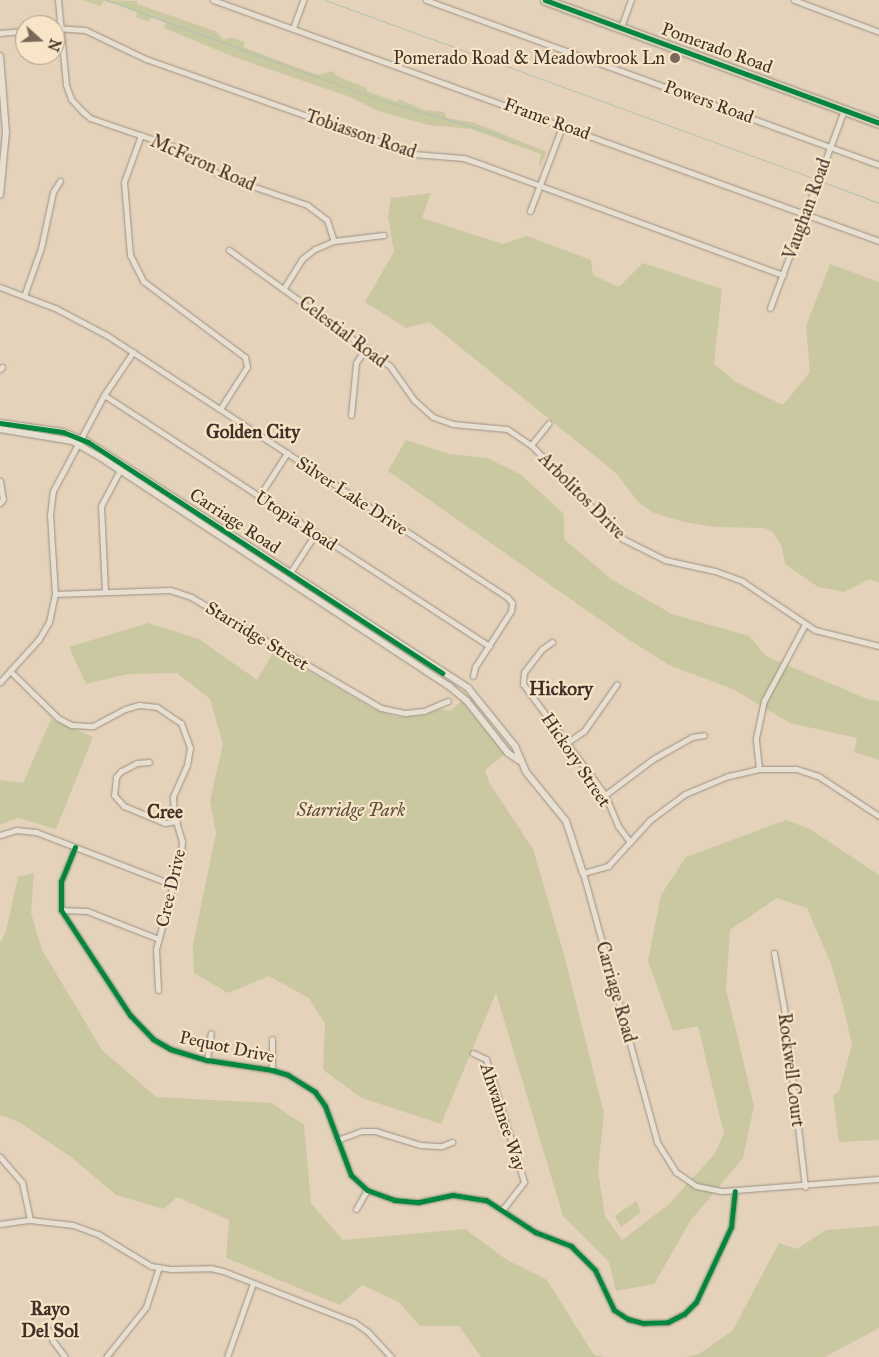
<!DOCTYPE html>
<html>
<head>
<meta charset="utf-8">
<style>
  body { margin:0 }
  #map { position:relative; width:879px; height:1357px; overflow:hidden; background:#e4d2ba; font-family:"IM FELL Great Primer",serif }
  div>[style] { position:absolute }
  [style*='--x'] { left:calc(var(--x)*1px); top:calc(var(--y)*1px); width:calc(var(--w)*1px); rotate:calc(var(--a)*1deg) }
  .green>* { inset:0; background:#cac8a1 }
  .stream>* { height:1px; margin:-0.5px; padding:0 0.5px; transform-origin:0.5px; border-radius:0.5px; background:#b2c0b2 }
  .roads { filter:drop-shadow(0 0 1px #9b9082) drop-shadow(0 0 1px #9b9082) }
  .minor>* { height:5px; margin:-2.5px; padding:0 2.5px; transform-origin:2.5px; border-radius:2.5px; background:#e7dfd2 }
  .tertiary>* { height:6px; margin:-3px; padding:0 3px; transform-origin:3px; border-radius:3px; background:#e7dfd2 }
  .primary>* { height:9px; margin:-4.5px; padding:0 4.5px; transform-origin:4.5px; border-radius:4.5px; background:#dbcfbd }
  .cycleway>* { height:5px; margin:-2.5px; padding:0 2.5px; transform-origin:2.5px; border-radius:2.5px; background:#00873e }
  .dots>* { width:14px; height:14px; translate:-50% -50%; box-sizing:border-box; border:2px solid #f8e4c6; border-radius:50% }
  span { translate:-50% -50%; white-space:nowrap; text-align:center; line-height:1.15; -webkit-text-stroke:4.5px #f8e4c6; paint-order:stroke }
  .street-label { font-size:18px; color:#3e2f28 }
  .poi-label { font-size:18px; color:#3e2f28 }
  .right { translate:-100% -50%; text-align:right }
  .park-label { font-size:18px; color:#564c3c; font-style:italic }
  .neighbourhood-label { font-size:19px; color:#3e2f28; font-weight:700 }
  .north { position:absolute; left:15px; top:15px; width:50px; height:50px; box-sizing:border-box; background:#f8e4c6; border:1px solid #ae9c87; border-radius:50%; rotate:110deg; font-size:14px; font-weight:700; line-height:20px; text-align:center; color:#3e2f28 }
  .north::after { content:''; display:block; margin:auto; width:18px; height:22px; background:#78685b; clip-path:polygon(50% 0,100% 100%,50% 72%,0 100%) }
</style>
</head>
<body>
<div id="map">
  <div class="green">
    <i style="clip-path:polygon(83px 0,137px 1px,137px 4px,215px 31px,224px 40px,231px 37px,245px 42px,243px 47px,309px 72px,319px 75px,333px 71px,337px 76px,367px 88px,366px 91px,397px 102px,399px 99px,424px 110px,444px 112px,447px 118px,475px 123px,547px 152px,539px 168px,541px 154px,471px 129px,428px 125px,378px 111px,350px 97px,234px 57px,164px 28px,166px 22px,152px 17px,149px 22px,136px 17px,137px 12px,116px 4px,104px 1px,100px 6px)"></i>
    <i style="clip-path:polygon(431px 193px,422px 218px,503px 244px,527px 236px,591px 260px,593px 275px,619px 287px,643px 263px,722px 289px,714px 364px,736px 382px,783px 405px,810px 372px,806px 326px,830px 264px,879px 282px,879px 583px,870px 579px,844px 592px,818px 587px,785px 564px,782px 547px,773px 532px,764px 528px,715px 527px,684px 522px,654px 513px,639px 503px,616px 473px,429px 322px,406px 328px,365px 302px,394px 252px,388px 217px,391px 198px)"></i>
    <i style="clip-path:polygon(406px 440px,449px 454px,487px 458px,520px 474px,564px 514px,564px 539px,611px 579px,672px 614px,749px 636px,766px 656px,867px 699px,879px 701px,879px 760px,854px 752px,857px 738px,790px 723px,735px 690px,669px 665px,629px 640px,388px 471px)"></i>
    <i style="clip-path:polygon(148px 623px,199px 639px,257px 680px,274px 651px,372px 708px,396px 717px,420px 716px,441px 709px,450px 711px,462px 701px,505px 754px,485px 770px,490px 784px,533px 849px,563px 951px,604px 1113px,598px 1171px,605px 1216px,622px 1240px,668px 1205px,714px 1155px,724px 1134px,698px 1026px,673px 1031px,648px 961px,661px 895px,686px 857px,786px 820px,810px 829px,879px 875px,879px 1140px,839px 1142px,833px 1096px,839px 1091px,852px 1045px,843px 1006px,831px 964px,807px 908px,777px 898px,730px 930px,726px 989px,754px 1106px,743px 1158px,691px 1220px,654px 1284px,616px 1291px,609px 1262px,563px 1216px,496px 993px,441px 1124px,362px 1098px,323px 1070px,325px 1024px,309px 998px,269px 976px,228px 993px,194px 973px,193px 945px,216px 833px,210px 801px,223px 744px,210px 699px,177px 673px,128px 674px,86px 684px,69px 647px)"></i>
    <i style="clip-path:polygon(51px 719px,93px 737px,56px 829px,18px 818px,0 825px,0 780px,23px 783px)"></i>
    <i style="clip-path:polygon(34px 873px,31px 913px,42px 950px,102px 1050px,156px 1097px,271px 1103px,304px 1125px,311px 1203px,343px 1240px,465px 1229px,507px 1260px,547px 1280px,594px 1355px,605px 1357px,481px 1357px,459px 1326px,420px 1326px,399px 1302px,362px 1285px,340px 1305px,226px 1258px,229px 1220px,177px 1197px,164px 1209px,116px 1195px,71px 1157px,19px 1122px,0 1115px,0 943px,6px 931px,18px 877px)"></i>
    <i style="clip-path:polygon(636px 1201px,641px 1212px,621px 1227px,615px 1216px)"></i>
    <i style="clip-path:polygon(879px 1226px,879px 1328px,825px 1357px,686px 1357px,699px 1354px,733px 1330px,779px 1243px,797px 1249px,826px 1230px)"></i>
  </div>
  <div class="stream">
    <i style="--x:107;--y:0;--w:292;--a:20.1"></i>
    <i style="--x:381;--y:100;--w:117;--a:16.4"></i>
    <i style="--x:493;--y:133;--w:23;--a:25"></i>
    <i style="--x:325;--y:0;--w:519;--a:20.04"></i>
    <i style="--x:823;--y:182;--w:60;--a:20.6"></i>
  </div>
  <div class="roads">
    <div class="minor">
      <i style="--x:58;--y:0;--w:85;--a:84.6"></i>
      <i style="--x:66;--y:85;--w:15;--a:70"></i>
      <i style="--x:71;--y:99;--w:16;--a:47"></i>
      <i style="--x:82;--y:111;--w:11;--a:41"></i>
      <i style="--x:90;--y:118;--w:87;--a:18.9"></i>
      <i style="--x:172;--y:146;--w:56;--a:31.1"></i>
      <i style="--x:220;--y:175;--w:92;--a:19"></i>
      <i style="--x:307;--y:205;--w:25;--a:37"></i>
      <i style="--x:327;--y:220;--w:22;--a:72"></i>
      <i style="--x:213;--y:0;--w:708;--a:19.89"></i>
      <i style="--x:426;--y:0;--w:482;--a:20"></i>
      <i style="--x:794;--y:0;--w:91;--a:20.6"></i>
      <i style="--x:621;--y:27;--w:29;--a:-70"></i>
      <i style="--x:55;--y:28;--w:30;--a:4"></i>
      <i style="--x:85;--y:30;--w:68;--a:25.4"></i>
      <i style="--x:146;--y:59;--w:284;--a:19.5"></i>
      <i style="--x:414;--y:154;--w:49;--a:4.7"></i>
      <i style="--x:463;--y:158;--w:19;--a:18"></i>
      <i style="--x:481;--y:164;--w:322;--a:20.2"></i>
      <i style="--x:293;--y:28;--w:30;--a:-70"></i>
      <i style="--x:0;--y:33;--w:25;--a:-5"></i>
      <i style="--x:141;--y:135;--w:50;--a:109.9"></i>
      <i style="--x:124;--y:182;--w:73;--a:85.3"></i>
      <i style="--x:130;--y:255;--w:29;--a:63"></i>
      <i style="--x:143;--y:281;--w:127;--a:36.7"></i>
      <i style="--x:245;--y:357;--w:10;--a:79"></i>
      <i style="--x:247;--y:367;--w:50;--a:122.7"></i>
      <i style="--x:530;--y:211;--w:93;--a:-69.2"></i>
      <i style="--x:229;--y:250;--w:198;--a:35.8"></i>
      <i style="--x:390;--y:366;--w:42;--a:54.8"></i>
      <i style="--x:414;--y:400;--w:25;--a:42"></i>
      <i style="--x:433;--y:417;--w:21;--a:19"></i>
      <i style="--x:453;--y:424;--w:54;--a:5.3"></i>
      <i style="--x:507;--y:429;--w:29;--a:34"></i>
      <i style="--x:531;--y:445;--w:132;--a:45.6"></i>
      <i style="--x:623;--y:539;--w:47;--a:26.6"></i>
      <i style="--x:665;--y:560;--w:51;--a:12.4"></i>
      <i style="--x:715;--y:571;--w:29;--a:20"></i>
      <i style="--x:742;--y:581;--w:88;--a:33.9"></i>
      <i style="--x:815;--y:630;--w:66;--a:14"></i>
      <i style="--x:0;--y:287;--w:59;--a:20.9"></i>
      <i style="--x:55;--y:308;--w:60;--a:27.8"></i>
      <i style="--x:108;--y:336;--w:478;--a:33.2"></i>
      <i style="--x:508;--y:598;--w:6;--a:51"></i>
      <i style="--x:512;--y:603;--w:8;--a:97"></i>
      <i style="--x:511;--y:611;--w:67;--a:122.7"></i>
      <i style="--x:475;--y:667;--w:9;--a:103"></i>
      <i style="--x:284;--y:288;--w:34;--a:-58"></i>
      <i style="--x:302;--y:259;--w:16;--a:-38"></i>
      <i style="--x:315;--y:249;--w:21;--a:-23"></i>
      <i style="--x:334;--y:241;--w:50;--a:-6.8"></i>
      <i style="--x:24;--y:296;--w:51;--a:-70.5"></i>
      <i style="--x:41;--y:248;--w:57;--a:-77.9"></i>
      <i style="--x:53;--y:192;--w:13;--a:-58"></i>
      <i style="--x:770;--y:308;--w:211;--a:-69.5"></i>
      <i style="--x:0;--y:369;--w:3;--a:-45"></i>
      <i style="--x:104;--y:395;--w:460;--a:33.1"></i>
      <i style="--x:351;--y:415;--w:52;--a:-84.5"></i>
      <i style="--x:356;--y:363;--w:19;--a:-58"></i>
      <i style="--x:531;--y:445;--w:28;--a:-51"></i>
      <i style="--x:0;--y:481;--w:18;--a:81"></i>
      <i style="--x:3;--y:499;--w:5;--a:127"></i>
      <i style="--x:258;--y:498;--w:54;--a:-57.2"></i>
      <i style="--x:290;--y:573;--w:46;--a:-57.3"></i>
      <i style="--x:105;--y:591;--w:85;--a:-92.7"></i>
      <i style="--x:101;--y:506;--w:41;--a:-62.2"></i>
      <i style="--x:55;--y:594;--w:115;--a:-2"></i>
      <i style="--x:170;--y:590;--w:22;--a:18"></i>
      <i style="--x:191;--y:597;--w:220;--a:30.3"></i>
      <i style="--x:381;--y:708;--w:25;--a:12"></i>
      <i style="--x:405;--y:713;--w:19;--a:-6"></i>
      <i style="--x:424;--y:711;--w:26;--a:-23"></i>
      <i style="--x:552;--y:642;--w:12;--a:145"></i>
      <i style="--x:542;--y:649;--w:29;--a:128"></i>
      <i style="--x:524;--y:672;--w:12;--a:95"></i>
      <i style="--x:523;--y:684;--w:138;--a:53.5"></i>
      <i style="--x:605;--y:795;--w:34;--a:67"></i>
      <i style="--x:618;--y:826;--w:20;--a:53"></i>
      <i style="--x:10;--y:671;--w:67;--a:44.4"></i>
      <i style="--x:58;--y:718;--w:15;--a:28"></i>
      <i style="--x:71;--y:725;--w:22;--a:3"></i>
      <i style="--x:93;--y:726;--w:36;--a:-28"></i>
      <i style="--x:125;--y:709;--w:15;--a:-16"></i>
      <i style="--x:139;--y:705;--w:18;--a:6"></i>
      <i style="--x:157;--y:707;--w:29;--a:34"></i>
      <i style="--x:181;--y:723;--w:27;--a:70"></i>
      <i style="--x:190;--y:748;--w:17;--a:100"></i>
      <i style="--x:187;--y:765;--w:35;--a:114"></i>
      <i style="--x:173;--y:797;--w:18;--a:87"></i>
      <i style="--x:174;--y:815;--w:27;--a:73"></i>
      <i style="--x:182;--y:841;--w:13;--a:94"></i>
      <i style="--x:181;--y:854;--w:98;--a:104.7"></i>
      <i style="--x:156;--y:949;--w:41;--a:87.2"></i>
      <i style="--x:0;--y:682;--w:58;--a:-47.8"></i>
      <i style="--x:39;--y:639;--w:20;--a:-60"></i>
      <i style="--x:49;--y:622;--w:29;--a:-78"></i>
      <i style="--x:55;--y:594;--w:79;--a:-93.6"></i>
      <i style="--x:50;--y:515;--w:24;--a:-83"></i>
      <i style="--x:53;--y:491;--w:109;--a:-62"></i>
      <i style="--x:104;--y:395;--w:52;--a:-56"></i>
      <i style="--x:568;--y:742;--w:19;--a:-35"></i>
      <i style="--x:584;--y:731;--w:57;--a:-54.9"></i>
      <i style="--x:149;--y:762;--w:12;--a:175"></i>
      <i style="--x:137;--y:763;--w:18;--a:153"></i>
      <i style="--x:121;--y:771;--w:8;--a:130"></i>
      <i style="--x:116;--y:777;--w:18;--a:96"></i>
      <i style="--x:114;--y:795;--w:15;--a:48"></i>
      <i style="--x:124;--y:806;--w:44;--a:22.5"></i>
      <i style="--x:165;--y:823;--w:12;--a:-9"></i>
      <i style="--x:759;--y:769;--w:31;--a:-96"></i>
      <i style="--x:756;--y:738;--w:38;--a:-78"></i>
      <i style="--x:764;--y:701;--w:85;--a:-61.9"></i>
      <i style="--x:605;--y:795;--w:60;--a:-36.9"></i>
      <i style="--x:653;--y:759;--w:45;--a:-29.4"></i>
      <i style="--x:692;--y:737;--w:12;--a:-9"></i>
      <i style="--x:879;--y:816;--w:73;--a:-146.7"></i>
      <i style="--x:818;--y:776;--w:23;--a:-162"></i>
      <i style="--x:796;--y:769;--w:37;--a:180"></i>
      <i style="--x:759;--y:769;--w:32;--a:167"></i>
      <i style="--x:728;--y:776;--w:47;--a:157.3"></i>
      <i style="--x:685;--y:794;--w:44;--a:143.4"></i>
      <i style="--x:650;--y:820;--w:62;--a:132.4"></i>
      <i style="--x:608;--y:866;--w:26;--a:164"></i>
      <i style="--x:583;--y:873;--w:279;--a:74.6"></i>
      <i style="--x:657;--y:1142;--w:36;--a:58"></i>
      <i style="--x:676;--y:1172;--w:24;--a:35"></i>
      <i style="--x:696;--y:1186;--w:26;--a:11"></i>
      <i style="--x:722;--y:1191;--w:157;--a:-4.4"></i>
      <i style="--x:0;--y:835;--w:17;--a:-17"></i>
      <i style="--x:16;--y:830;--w:20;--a:6"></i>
      <i style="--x:36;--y:832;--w:147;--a:21.1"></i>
      <i style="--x:75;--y:847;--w:37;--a:112"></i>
      <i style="--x:61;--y:881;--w:29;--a:90"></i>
      <i style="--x:61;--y:910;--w:126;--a:56.7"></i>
      <i style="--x:130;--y:1015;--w:33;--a:46"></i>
      <i style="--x:153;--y:1039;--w:20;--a:30"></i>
      <i style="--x:170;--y:1049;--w:39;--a:17"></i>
      <i style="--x:207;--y:1060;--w:66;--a:8.7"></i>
      <i style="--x:272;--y:1070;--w:17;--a:17"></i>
      <i style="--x:288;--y:1075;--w:32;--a:32"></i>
      <i style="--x:315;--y:1092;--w:17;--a:54"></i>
      <i style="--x:325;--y:1106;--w:74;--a:69.4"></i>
      <i style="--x:351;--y:1175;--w:22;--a:43"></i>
      <i style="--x:367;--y:1190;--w:29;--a:20"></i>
      <i style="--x:394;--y:1200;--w:25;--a:5"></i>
      <i style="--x:419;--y:1202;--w:35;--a:-12"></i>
      <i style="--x:453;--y:1195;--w:33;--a:9"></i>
      <i style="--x:486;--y:1200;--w:59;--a:33.1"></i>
      <i style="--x:535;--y:1232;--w:39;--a:21"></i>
      <i style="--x:571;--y:1246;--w:34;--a:45"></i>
      <i style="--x:595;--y:1270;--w:44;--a:64.6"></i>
      <i style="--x:614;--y:1310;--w:17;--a:33"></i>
      <i style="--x:628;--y:1319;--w:16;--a:15"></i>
      <i style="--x:643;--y:1323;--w:25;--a:-2"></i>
      <i style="--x:668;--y:1322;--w:18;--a:-27"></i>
      <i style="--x:684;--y:1314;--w:17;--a:-45"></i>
      <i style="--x:696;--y:1302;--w:83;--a:-65"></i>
      <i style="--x:731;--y:1227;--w:36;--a:-84"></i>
      <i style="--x:61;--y:910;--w:26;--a:2"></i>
      <i style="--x:87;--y:911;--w:77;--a:21.3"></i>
      <i style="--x:774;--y:953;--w:56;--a:79.7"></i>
      <i style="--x:784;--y:1008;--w:180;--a:83.3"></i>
      <i style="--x:473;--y:1053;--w:14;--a:25"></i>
      <i style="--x:486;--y:1059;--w:129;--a:72.8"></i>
      <i style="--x:524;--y:1182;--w:36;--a:128"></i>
      <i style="--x:207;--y:1060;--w:27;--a:-82"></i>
      <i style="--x:272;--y:1070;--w:31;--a:-90"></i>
      <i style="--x:337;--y:1140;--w:27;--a:-20"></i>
      <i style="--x:362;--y:1131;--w:13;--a:0"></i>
      <i style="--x:375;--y:1131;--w:47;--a:17.3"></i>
      <i style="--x:420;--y:1145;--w:22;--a:3"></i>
      <i style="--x:442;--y:1146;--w:11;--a:-22"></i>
      <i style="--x:0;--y:1157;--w:33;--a:49"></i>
      <i style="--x:22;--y:1182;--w:39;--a:78"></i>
      <i style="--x:356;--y:1209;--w:22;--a:-60"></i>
      <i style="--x:0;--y:1224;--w:30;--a:-8"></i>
      <i style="--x:30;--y:1220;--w:43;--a:6.6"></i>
      <i style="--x:73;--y:1225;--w:27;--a:20"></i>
      <i style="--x:98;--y:1234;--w:62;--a:31.1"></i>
      <i style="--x:151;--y:1266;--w:20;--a:9"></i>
      <i style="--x:171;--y:1269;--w:39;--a:-1"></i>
      <i style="--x:210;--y:1268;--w:13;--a:13"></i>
      <i style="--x:223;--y:1271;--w:141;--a:21.3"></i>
      <i style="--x:354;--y:1322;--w:16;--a:35"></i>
      <i style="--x:367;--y:1331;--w:35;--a:47"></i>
      <i style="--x:49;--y:1330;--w:12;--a:70"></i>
      <i style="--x:53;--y:1341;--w:20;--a:53"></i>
      <i style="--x:106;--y:1357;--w:64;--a:-51.3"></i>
      <i style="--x:146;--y:1307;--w:42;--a:-72"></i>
      <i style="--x:227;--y:1357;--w:78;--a:-70.6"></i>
    </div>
    <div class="tertiary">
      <i style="--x:0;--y:56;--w:76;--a:85.5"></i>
      <i style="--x:6;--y:132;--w:63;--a:95.4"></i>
      <i style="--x:0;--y:423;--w:64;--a:8.1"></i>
      <i style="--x:63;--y:432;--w:27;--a:22"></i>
      <i style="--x:88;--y:442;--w:453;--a:32.9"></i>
      <i style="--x:468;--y:688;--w:75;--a:51"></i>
      <i style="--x:515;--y:746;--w:28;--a:67"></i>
      <i style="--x:526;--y:772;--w:63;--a:50.8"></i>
      <i style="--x:566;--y:821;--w:55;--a:71.9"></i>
      <i style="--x:0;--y:429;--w:73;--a:9.5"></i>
      <i style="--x:72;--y:441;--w:39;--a:30"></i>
      <i style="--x:106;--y:461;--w:410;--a:33.3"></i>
      <i style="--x:449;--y:686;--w:23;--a:40"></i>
      <i style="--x:467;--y:701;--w:66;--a:51.7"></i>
      <i style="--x:508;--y:753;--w:14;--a:34"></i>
    </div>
    <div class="primary">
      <i style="--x:545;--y:0;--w:356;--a:20.2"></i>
    </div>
  </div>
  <div class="cycleway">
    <i style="--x:545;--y:0;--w:356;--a:20.2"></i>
    <i style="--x:0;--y:423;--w:64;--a:8.1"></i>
    <i style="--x:63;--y:432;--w:27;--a:22"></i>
    <i style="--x:88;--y:442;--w:423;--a:33.1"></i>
    <i style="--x:75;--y:847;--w:37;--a:112"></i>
    <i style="--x:61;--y:881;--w:29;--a:90"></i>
    <i style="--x:61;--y:910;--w:126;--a:56.7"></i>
    <i style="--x:130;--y:1015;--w:33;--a:46"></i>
    <i style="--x:153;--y:1039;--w:20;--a:30"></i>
    <i style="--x:170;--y:1049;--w:39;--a:17"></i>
    <i style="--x:207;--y:1060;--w:66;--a:8.7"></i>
    <i style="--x:272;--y:1070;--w:17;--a:17"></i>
    <i style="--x:288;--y:1075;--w:32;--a:32"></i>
    <i style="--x:315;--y:1092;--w:17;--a:54"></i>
    <i style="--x:325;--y:1106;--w:74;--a:69.4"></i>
    <i style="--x:351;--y:1175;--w:22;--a:43"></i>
    <i style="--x:367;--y:1190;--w:29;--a:20"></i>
    <i style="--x:394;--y:1200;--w:25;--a:5"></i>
    <i style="--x:419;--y:1202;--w:35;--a:-12"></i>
    <i style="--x:453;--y:1195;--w:33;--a:9"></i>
    <i style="--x:486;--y:1200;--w:59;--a:33.1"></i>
    <i style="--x:535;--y:1232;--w:39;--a:21"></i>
    <i style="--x:571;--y:1246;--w:34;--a:45"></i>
    <i style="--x:595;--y:1270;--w:44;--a:64.6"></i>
    <i style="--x:614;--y:1310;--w:17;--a:33"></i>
    <i style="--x:628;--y:1319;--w:16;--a:15"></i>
    <i style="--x:643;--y:1323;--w:25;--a:-2"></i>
    <i style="--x:668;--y:1322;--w:18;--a:-27"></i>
    <i style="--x:684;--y:1314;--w:17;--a:-45"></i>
    <i style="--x:696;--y:1302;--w:83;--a:-65"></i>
    <i style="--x:731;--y:1227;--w:36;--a:-84"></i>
  </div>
  <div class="dots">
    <i style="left:675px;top:58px;background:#78685b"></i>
  </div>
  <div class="street-label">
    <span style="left:717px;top:48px;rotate:20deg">Pomerado Road</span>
    <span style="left:709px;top:102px;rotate:20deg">Powers Road</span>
    <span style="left:547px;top:119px;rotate:20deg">Frame Road</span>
    <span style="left:361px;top:134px;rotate:19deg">Tobiasson Road</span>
    <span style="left:203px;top:163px;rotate:24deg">McFeron Road</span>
    <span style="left:807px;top:209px;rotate:-70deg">Vaughan Road</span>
    <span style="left:343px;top:332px;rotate:37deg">Celestial Road</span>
    <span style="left:352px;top:496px;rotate:33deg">Silver Lake Drive</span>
    <span style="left:582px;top:496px;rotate:45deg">Arbolitos Drive</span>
    <span style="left:235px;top:521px;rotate:33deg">Carriage Road</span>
    <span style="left:296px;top:521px;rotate:33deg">Utopia Road</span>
    <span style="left:257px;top:636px;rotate:31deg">Starridge Street</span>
    <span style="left:576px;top:760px;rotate:56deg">Hickory Street</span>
    <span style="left:171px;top:888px;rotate:-77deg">Cree Drive</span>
    <span style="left:616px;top:992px;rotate:74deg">Carriage Road</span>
    <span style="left:227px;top:1047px;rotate:12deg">Pequot Drive</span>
    <span style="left:791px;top:1070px;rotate:83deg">Rockwell Court</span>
    <span style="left:503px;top:1117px;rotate:72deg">Ahwahnee Way</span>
  </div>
  <div class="poi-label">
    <span class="right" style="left:665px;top:58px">Pomerado Road &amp; Meadowbrook Ln</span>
  </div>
  <div class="park-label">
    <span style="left:351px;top:810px">Starridge Park</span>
  </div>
  <div class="neighbourhood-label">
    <span style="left:253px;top:432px">Golden City</span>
    <span style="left:561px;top:689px">Hickory</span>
    <span style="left:165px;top:812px">Cree</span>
    <span style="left:50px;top:1320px">Rayo<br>Del Sol</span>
  </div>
  <div class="north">N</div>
</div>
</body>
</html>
